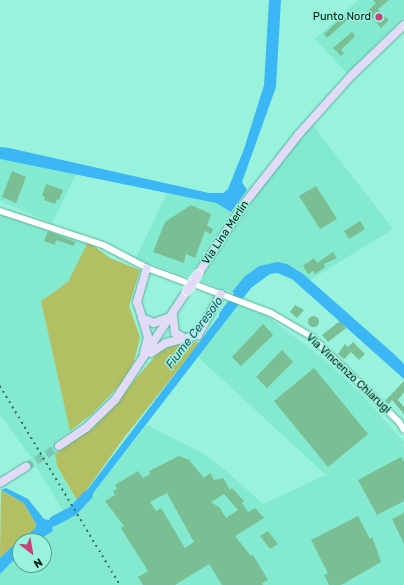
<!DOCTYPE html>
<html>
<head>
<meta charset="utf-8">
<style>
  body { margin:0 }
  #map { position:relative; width:404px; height:585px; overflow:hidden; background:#99f3dc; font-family:Rubik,sans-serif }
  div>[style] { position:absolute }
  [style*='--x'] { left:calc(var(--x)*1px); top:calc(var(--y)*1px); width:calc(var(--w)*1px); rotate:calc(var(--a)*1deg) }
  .built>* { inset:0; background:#83e9cf }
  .green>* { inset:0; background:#b2bf62 }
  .water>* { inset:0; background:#3cb7f5 }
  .river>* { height:10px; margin:-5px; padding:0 5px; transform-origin:5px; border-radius:5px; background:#3cb7f5 }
  .building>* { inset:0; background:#7abe93 }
  .round { border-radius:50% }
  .major-tunnel>* { height:8px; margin-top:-4px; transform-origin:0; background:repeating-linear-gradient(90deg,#7bc8b5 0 8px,transparent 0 12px) }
  .roads { filter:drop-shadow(0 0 1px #57b19c) drop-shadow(0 0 1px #57b19c) }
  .minor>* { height:6px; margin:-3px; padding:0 3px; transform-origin:3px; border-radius:3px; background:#fff }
  .major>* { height:8px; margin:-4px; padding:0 4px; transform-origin:4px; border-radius:4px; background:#e2dbf7 }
  .rail>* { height:1.5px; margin-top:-0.75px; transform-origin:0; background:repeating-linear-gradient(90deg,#3e7365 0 2px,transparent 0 6px) }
  .bridges { filter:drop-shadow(0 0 1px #fff) drop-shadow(0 0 1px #fff) }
  .major-bridge>* { height:8px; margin:-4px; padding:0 4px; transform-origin:4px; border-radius:4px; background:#e2dbf7 }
  .dots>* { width:11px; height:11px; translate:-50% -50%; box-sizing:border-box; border:2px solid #99f3dc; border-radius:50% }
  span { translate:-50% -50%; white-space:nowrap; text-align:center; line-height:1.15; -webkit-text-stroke:3px #99f3dc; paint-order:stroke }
  .poi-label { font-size:11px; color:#011e17 }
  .right { translate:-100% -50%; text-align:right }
  .street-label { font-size:11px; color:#011e17 }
  .water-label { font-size:12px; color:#265670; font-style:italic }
  .north { position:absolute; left:12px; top:533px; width:40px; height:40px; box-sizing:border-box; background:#99f3dc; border:1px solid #5c9e8d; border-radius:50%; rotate:149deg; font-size:11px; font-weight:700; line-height:16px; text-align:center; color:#011e17 }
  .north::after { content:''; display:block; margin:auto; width:14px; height:18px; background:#c8407f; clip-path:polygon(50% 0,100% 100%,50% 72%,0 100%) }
</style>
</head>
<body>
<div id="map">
  <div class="built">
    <i style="clip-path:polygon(358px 0,404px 0,404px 17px,347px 73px,315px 39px)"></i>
    <i style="clip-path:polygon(312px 124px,393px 229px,310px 280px,296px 268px,259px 266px,244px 277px,232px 292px,199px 281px,249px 204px)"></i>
    <i style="clip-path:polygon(0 159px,76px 174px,52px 223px,0 201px)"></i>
    <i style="clip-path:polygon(167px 193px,216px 203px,231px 212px,189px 278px,136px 258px)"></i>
    <i style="clip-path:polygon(0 210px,88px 242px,68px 282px,41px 301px,70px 431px,56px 440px,60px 450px,55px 454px,57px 466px,81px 509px,147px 425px,199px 451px,225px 470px,263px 504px,326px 475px,198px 357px,238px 305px,267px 316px,326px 361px,365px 398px,404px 442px,404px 585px,0 585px,0 574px,20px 554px,20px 565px,44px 565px,44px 541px,37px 541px,53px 531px,52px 527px,68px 519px,30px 456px,0 415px)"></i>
  </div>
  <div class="green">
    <i style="clip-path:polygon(88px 242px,110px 258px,140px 270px,129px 306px,140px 337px,134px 362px,120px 385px,92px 414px,70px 431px,41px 301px,68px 282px)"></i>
    <i style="clip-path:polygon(200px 342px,123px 439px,78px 502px,57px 466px,55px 454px,99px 421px,158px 353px,178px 343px)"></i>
    <i style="clip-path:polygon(1px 490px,24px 503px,36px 524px,35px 529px,0 558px)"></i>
  </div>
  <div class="water">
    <i style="clip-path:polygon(269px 0,281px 0,276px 87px,242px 182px,247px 190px,231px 212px,216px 203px,0 159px,0 147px,9px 148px,209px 193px,223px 193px,228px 189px,244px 149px,264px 85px)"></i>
    <i style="clip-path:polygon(278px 262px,287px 264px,302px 273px,394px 354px,404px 364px,404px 379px,292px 279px,277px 273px,270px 274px,251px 288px,244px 297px,232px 292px,244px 277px,259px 266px)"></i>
    <i style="clip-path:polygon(229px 303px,238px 305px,81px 509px,78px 502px)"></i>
    <i style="clip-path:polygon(6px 488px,28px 499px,44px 519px,49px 520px,64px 512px,68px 519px,52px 527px,53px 531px,37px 541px,20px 541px,20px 554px,0 574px,0 558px,15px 544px,35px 529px,36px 524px,24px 503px,1px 490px)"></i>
  </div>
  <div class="river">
    <i style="--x:224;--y:315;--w:39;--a:-53"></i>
    <i style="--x:54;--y:521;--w:21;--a:-28"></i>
    <i style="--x:73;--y:511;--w:22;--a:-47"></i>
  </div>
  <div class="building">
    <i style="clip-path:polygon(373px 0,389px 0,378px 9px,389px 20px,381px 28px,367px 12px,376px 3px)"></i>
    <i style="clip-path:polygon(343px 16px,347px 20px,327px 38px,324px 34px)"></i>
    <i style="clip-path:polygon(352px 32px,355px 36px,341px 50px,344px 53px,341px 56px,333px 48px)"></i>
    <i style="clip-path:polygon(12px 171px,26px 177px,16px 203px,2px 197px)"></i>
    <i style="clip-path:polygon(46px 184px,63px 190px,59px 200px,57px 199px,55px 204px,44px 200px,45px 197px,42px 196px)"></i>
    <i style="clip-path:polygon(316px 186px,337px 219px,320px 229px,299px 196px)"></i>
    <i style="clip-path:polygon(191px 205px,211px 214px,207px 226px,213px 229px,211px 234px,205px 231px,195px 258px,186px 254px,184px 263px,153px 252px,165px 222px)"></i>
    <i style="clip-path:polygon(360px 221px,365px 229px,349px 239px,344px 231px)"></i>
    <i style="clip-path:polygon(48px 231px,75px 242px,74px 246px,56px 240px,55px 245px,44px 241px)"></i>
    <i style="clip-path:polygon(333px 252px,337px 258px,324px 264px,325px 267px,315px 274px,313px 271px,308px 274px,303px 266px,314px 258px,317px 263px)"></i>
    <i style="clip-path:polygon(295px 305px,304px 310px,297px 318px,290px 312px)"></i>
    <i class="round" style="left:307.5px;top:315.5px;width:11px;height:11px"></i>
    <i style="clip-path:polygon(340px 321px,346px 328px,328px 342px,322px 335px)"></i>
    <i style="clip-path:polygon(263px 324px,273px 335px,241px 366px,232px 357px)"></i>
    <i style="clip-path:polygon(353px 342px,365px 354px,359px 360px,351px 352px,344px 359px,338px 354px,345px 344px,348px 347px)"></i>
    <i style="clip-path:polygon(282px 350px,293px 362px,267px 388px,256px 377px)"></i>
    <i style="clip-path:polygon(314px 368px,368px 434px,328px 467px,274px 401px)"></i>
    <i style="clip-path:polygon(404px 381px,404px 392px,398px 400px,404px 407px,404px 414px,392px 400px,389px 404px,385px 401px)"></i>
    <i style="clip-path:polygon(evenodd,179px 456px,189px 460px,204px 478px,210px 473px,214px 480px,223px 478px,230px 490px,232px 488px,244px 501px,242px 503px,248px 512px,255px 508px,264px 518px,235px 536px,251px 556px,253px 555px,268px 580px,262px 583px,263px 585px,222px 585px,209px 564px,175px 585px,143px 585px,138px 577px,148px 571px,121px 528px,124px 526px,105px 501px,115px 495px,113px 491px,117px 489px,115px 485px,138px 471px,143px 478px,150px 474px,149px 471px,179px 456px,167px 493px,194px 542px,185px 548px,161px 508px,156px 511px,150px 502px,167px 493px,179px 456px,224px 494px,238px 510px,226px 518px,220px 508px,211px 502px,224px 494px)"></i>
    <i style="clip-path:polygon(401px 457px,404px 462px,404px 501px,377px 515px,358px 480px)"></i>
    <i style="clip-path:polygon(404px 513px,404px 544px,392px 519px)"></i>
    <i style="clip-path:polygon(358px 516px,370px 539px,372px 537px,374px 542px,381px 562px,341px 585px,329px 585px,324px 575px,328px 573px,311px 540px)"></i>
    <i style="clip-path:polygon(268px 531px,278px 544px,270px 549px,260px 536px)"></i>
  </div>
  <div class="major-tunnel">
    <i style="--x:26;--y:467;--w:39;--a:-32"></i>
  </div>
  <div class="roads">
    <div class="minor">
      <i style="--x:0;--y:211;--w:108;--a:18.3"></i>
      <i style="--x:103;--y:245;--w:50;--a:27.6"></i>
      <i style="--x:147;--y:268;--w:40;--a:20.2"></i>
      <i style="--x:199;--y:286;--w:77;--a:20.6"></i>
      <i style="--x:271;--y:313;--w:48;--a:30.3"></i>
      <i style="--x:312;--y:337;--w:122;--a:44.3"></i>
      <i style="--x:399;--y:422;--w:9;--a:58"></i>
    </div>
    <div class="major">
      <i style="--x:198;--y:274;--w:84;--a:-56.7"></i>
      <i style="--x:244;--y:204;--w:89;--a:-51.8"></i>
      <i style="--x:299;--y:134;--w:79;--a:-48.1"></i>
      <i style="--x:352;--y:75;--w:72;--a:-43.9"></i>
      <i style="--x:173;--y:315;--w:18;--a:84"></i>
      <i style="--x:175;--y:333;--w:13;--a:29"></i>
      <i style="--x:142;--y:318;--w:13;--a:23"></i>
      <i style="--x:154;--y:323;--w:17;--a:-21"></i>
      <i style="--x:144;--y:353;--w:16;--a:-76"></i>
      <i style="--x:148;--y:337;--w:37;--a:-107"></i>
      <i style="--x:137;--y:302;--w:35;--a:-74"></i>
      <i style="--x:151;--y:353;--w:18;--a:-34"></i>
      <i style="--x:166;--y:343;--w:33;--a:-14"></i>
      <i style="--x:198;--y:335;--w:47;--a:-60.7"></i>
      <i style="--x:59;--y:446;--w:32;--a:-34"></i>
      <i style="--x:86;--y:428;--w:40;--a:-44"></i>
      <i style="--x:115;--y:400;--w:131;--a:-56.6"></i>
      <i style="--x:0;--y:483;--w:31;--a:-32"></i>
    </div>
  </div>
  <div class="rail">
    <i style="--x:0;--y:386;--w:232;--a:58.9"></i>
  </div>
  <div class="bridges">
    <div class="major-bridge">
      <i style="--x:187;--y:291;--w:20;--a:-57"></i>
    </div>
  </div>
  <div class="dots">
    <i style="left:379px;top:17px;background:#c8407f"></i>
  </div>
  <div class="poi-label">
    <span class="right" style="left:371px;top:17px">Punto Nord</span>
  </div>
  <div class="street-label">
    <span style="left:226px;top:233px;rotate:-56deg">Via Lina Merlin</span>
    <span style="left:348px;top:374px;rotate:43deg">Via Vincenzo Chiarugi</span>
  </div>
  <div class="water-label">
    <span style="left:195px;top:333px;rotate:-53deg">Fiume Ceresolo</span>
  </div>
  <div class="north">N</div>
</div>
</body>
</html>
